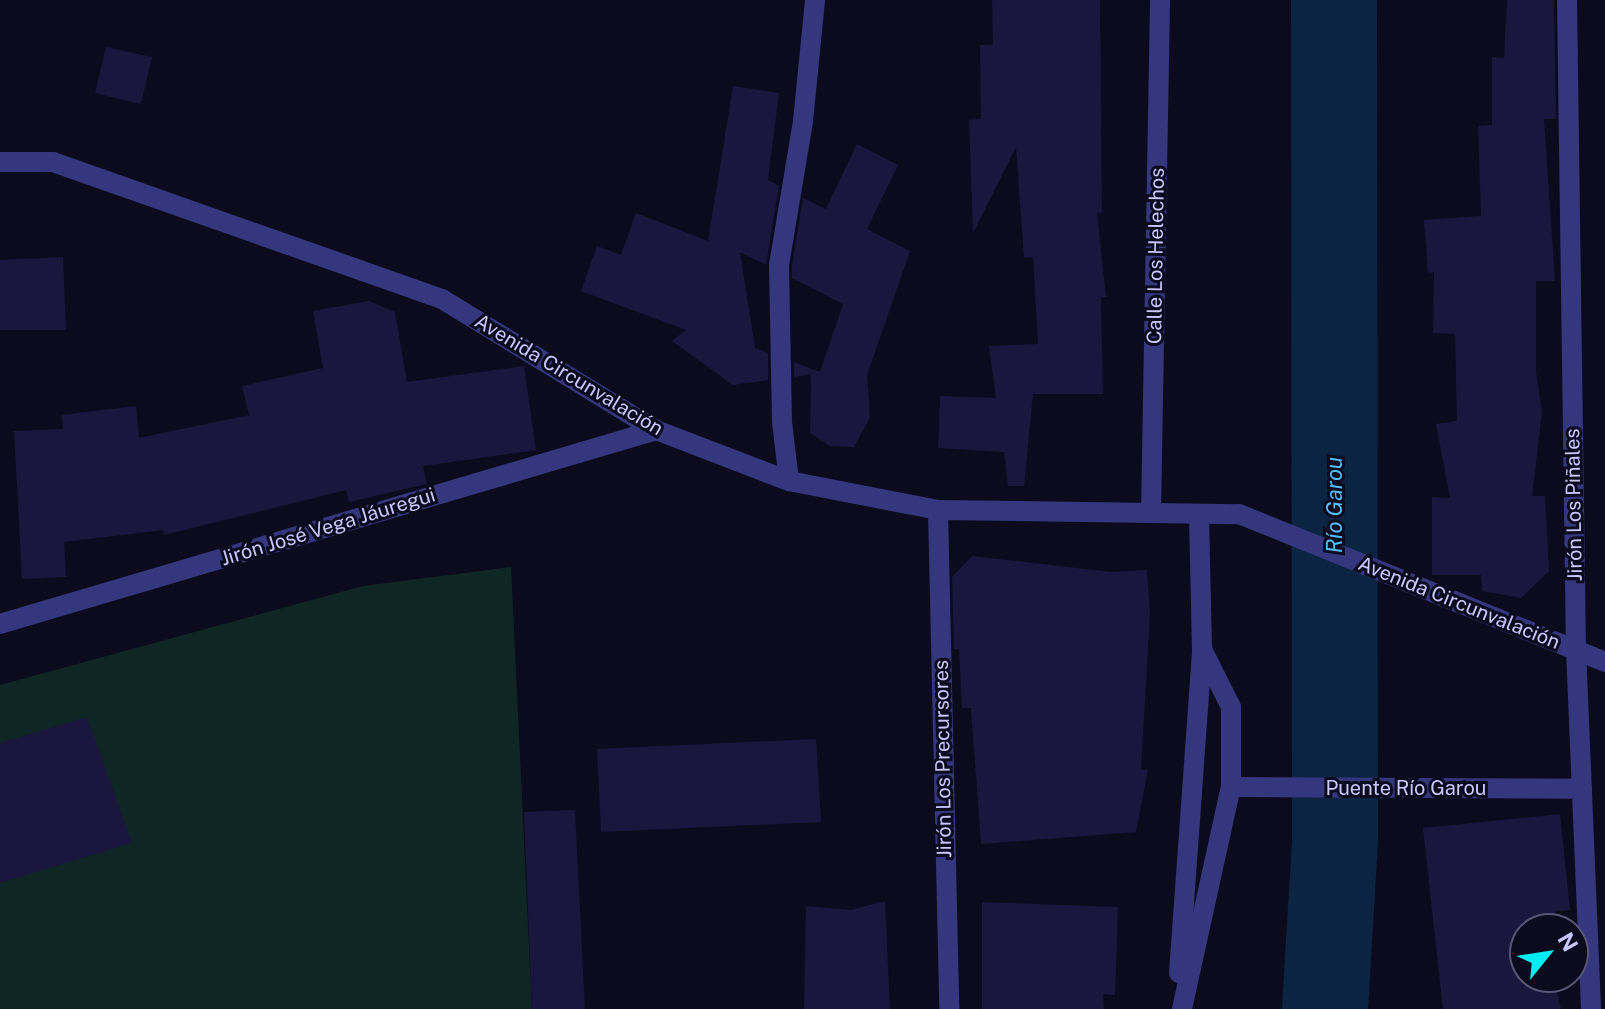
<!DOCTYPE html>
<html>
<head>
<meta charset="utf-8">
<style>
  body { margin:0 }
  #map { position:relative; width:1605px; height:1009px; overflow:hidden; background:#0c0b1d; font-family:"Public Sans",sans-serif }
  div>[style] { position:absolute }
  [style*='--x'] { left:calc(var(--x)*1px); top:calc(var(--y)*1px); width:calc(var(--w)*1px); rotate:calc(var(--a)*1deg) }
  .green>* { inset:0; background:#0e2724 }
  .river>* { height:86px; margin:-43px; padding:0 43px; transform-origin:43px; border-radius:43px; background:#0a2442 }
  .building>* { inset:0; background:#1b163e }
  .minor>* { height:20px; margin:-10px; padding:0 10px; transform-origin:10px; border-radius:10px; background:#34377e }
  span { translate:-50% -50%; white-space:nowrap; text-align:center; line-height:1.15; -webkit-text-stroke:6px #0c0b1d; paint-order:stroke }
  .street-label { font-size:20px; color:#c9c7ff }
  .water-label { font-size:22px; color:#55beff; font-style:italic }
  .north { position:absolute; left:1509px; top:913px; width:80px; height:80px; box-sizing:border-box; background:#0c0b1d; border:2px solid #585677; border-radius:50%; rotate:60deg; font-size:22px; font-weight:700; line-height:32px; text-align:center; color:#c9c7ff }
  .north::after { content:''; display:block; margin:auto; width:28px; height:36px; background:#00edf2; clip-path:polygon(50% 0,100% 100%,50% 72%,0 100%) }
</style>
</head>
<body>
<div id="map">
  <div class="green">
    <i style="clip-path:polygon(511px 567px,532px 1009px,0 1009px,0 685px,363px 586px)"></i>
  </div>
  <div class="river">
    <i style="--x:1325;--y:1009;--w:170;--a:-86.6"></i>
    <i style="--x:1335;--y:839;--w:839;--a:-90.07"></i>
  </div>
  <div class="building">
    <i style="clip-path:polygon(992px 0,1100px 0,1102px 213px,1097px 213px,1106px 297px,1101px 297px,1103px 394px,1033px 394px,1024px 486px,1008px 486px,1004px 452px,938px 448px,940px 396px,996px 398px,989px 346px,1038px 344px,1033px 257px,1024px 258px,1016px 147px,973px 233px,969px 120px,981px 119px,980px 45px,993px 45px)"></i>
    <i style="clip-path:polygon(1507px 0,1554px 0,1556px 119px,1544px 119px,1555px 281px,1536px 281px,1536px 372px,1542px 412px,1532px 496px,1545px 496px,1549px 571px,1521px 598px,1482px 591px,1481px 575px,1432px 575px,1432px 497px,1450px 498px,1436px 424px,1457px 421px,1455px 334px,1433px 333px,1434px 272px,1428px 273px,1424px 220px,1481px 216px,1478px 126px,1492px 125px,1492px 57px,1504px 58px)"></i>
    <i style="clip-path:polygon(106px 47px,152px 57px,141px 104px,95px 93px)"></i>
    <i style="clip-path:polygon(733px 86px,779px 93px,768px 180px,779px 186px,766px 265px,740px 252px,755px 348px,768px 353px,768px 380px,733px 385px,672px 341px,686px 330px,581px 291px,597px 246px,621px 255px,636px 213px,708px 241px)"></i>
    <i style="clip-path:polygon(857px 144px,898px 165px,867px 229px,910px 251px,867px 375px,870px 417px,854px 447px,830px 446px,810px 433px,811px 374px,794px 377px,794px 362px,820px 372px,843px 304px,792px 278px,792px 266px,803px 198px,826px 209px)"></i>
    <i style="clip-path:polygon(63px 257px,66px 330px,0 330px,0 260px)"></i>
    <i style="clip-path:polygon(369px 301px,395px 312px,407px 382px,524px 366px,536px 450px,423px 466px,427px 484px,349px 502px,346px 490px,164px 535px,163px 530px,64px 542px,66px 577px,22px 579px,14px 431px,63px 429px,62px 415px,136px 406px,139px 438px,249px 415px,242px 386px,323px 368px,313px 311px)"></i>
    <i style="clip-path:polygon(972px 556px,1111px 572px,1147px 570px,1150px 613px,1141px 770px,1148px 769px,1136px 832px,981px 844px,971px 708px,962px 708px,959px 649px,954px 649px,952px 577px)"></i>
    <i style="clip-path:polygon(87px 717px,132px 843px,0 883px,0 743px)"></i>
    <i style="clip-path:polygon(816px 739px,821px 822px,601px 832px,597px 749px)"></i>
    <i style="clip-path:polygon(575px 810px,585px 1009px,532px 1009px,524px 812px)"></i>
    <i style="clip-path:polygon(1560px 814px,1570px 910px,1555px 911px,1559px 929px,1525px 929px,1525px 977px,1554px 977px,1561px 1009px,1443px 1009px,1423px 828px)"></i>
    <i style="clip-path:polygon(885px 901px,890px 1009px,804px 1009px,806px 906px,851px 910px)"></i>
    <i style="clip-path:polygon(982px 902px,1118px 907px,1115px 995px,1103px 994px,1104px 1009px,982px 1009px)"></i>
  </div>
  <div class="minor">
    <i style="--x:1567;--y:0;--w:650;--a:89.21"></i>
    <i style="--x:1576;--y:650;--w:359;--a:87.6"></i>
    <i style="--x:0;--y:162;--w:53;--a:0"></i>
    <i style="--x:53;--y:162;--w:412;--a:19.4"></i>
    <i style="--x:442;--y:299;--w:251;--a:31.5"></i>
    <i style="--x:656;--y:430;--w:142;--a:21"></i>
    <i style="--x:789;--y:481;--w:152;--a:11"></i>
    <i style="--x:938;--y:510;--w:301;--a:0.8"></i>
    <i style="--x:1239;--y:514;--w:395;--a:22"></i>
    <i style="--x:789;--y:481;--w:59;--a:-96.8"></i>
    <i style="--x:782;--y:422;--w:157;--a:-91.1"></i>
    <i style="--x:779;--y:265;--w:146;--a:-80.5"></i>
    <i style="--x:803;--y:121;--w:122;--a:-84.3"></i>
    <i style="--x:938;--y:510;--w:499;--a:88.7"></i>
    <i style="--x:1151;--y:513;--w:513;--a:-88.99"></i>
    <i style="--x:0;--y:624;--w:684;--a:-16.47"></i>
    <i style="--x:1231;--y:787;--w:351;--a:0.3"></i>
    <i style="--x:1179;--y:973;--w:325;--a:-85.9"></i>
    <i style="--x:1182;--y:1009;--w:227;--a:-77.6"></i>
    <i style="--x:1231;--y:787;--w:80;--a:-90"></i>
    <i style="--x:1231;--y:707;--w:65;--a:-116.6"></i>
    <i style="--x:1202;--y:649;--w:135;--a:-91.3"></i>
  </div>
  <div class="street-label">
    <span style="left:1156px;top:256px;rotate:-89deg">Calle Los Helechos</span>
    <span style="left:569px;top:375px;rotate:31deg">Avenida Circunvalación</span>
    <span style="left:1574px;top:505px;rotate:-91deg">Jirón Los Piñales</span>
    <span style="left:328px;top:527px;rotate:-17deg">Jirón José Vega Jáuregui</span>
    <span style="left:1459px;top:603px;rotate:22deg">Avenida Circunvalación</span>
    <span style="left:943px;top:759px;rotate:-91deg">Jirón Los Precursores</span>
    <span style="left:1406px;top:788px">Puente Río Garou</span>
  </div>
  <div class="water-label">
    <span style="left:1335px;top:505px;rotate:-90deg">Río Garou</span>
  </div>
  <div class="north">N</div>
</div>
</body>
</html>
